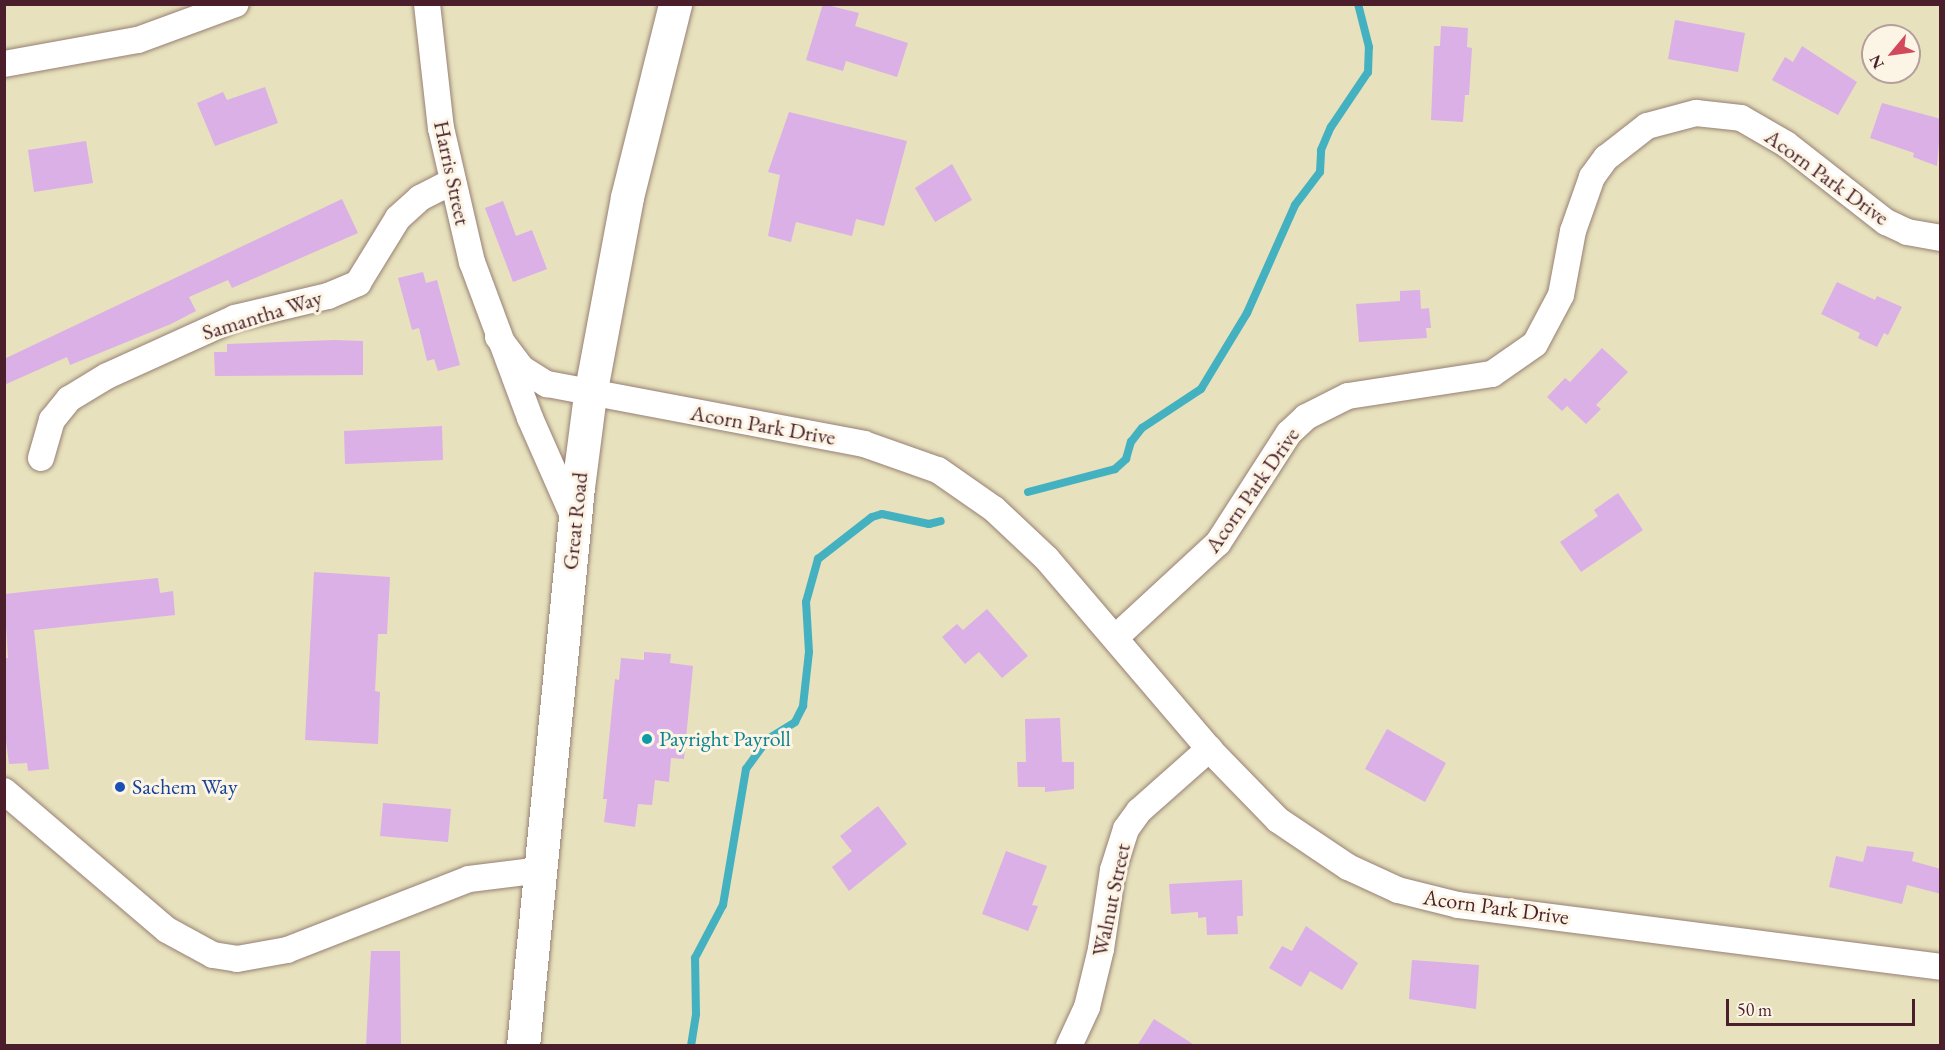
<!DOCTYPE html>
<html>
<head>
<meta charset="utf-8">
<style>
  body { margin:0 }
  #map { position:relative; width:1945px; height:1050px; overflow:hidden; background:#e7e1bd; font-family:"EB Garamond",serif }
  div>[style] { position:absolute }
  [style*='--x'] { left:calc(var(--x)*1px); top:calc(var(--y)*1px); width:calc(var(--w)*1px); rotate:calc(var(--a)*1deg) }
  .stream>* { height:8px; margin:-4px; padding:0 4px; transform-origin:4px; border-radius:4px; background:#44b1c1 }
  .building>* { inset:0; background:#dab0e6 }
  .roads { filter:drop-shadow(0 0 2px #988074) drop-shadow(0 0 2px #988074) }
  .minor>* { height:26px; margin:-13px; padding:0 13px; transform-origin:13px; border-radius:13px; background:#fff }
  .secondary>* { height:33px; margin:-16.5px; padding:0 16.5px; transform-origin:16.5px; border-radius:16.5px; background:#fff }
  .dots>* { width:16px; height:16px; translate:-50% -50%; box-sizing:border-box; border:3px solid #fcf5e5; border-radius:50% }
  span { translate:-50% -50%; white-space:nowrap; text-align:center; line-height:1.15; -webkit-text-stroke:6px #fcf5e5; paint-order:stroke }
  .street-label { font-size:22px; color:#4a1f2b }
  .culture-label { font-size:22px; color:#0d838f }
  .left { translate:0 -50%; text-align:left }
  .transit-label { font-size:22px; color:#164399 }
  .frame { position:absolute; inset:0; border:6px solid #4a1f2b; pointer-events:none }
  .north { position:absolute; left:1861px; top:24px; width:60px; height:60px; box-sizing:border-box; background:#fcf5e5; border:2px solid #b59f9b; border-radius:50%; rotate:241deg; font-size:16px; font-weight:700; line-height:24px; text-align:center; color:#4a1f2b }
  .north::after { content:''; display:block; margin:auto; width:21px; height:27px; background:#d1495b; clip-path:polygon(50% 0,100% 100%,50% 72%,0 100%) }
  .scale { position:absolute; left:1726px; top:999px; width:189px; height:27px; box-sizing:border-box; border:3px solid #4a1f2b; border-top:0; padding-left:8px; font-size:18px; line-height:21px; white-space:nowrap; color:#4a1f2b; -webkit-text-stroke:4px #fcf5e5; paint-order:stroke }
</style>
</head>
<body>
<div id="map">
  <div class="stream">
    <i style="--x:1028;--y:492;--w:90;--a:-14.8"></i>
    <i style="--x:1115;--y:469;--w:15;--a:-42"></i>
    <i style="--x:1126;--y:459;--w:18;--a:-74"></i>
    <i style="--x:1131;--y:442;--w:18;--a:-52"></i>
    <i style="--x:1142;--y:428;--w:71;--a:-33.5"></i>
    <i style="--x:1201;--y:389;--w:89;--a:-58.8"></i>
    <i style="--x:1247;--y:313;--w:118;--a:-66"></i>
    <i style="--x:1295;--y:205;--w:41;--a:-52.9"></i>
    <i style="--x:1320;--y:172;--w:22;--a:-87"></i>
    <i style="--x:1321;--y:150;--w:25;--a:-67"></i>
    <i style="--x:1331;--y:127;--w:66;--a:-56.1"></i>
    <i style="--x:1368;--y:72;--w:25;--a:-88"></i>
    <i style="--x:1369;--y:47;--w:44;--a:-104.3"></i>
    <i style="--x:691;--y:1046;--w:32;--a:-81"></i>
    <i style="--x:696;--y:1014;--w:56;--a:-91"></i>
    <i style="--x:695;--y:958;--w:60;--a:-62.2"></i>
    <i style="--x:723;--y:905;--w:138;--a:-80.4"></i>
    <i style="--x:746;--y:769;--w:37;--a:-54"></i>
    <i style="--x:768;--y:739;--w:32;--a:-32"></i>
    <i style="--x:795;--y:722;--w:18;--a:-63"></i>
    <i style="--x:803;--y:706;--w:54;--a:-83.7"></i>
    <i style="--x:809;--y:652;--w:50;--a:-93.4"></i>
    <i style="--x:806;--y:602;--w:45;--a:-74.4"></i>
    <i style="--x:818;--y:559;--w:68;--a:-37.9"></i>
    <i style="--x:872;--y:517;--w:10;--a:-17"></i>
    <i style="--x:882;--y:514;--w:48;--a:12"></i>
    <i style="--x:929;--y:524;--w:12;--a:-14"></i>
  </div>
  <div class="building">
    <i style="clip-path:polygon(823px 4px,859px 13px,855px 26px,908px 43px,897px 77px,846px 61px,843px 71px,806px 60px)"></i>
    <i style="clip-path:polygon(1675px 20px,1745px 33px,1738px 72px,1668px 59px)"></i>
    <i style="clip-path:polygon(1441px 26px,1468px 28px,1467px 47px,1472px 48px,1469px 95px,1465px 95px,1463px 122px,1431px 120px,1434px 46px,1440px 46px)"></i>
    <i style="clip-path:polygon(1802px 46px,1857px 82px,1838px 115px,1772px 80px,1785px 57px,1793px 62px)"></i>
    <i style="clip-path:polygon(265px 87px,278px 123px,215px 146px,197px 103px,223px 92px,227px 100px)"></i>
    <i style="clip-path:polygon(1882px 103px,1941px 119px,1937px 166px,1913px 157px,1914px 153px,1870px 138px)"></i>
    <i style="clip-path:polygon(789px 112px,907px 141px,884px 226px,856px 219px,852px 236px,796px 222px,791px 242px,768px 236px,780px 175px,768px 172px)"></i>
    <i style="clip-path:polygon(86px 141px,93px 183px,34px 192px,28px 150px)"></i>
    <i style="clip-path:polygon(952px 164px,972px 200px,935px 222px,915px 188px)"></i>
    <i style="clip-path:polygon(342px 199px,358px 233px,232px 288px,228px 280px,189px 297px,196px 311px,171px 324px,70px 365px,67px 357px,4px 385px,4px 359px)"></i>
    <i style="clip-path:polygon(503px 201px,516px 236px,532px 230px,547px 269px,513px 282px,485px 208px)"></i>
    <i style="clip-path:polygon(423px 272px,426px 283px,437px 280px,460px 365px,438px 371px,434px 359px,427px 361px,419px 328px,412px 330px,398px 278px)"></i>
    <i style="clip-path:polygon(1837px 282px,1875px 300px,1877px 296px,1902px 307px,1888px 335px,1884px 333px,1877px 347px,1858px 338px,1860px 333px,1821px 314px)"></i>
    <i style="clip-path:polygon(1420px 290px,1421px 309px,1429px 308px,1431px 328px,1426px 328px,1427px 338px,1359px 342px,1356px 304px,1400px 301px,1400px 291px)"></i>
    <i style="clip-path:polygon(334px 340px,363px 341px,363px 375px,215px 376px,214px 352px,227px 352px,227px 344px)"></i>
    <i style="clip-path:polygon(1602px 348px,1628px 372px,1596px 405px,1601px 409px,1586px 424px,1567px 406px,1562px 411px,1547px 397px,1565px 378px,1570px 382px)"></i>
    <i style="clip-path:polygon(442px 426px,443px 460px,345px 464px,344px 431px)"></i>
    <i style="clip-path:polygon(1618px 493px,1643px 530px,1581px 572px,1560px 542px,1598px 516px,1594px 510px)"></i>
    <i style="clip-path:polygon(314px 572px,390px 577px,387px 634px,378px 634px,375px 691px,380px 692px,378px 744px,305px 740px)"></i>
    <i style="clip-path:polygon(158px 578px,160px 593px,173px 591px,175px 615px,34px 630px,49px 769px,28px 771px,27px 763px,9px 764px,4px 726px,4px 658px,8px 658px,4px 594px)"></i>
    <i style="clip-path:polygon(987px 609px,1028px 656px,1002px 678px,979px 652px,965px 664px,942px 637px,957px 624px,963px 630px)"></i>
    <i style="clip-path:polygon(644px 652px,671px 654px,670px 663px,693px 666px,684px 759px,671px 758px,669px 782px,655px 780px,652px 805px,638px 804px,635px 827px,604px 822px,607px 799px,603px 799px,615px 679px,619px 680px,621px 658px,644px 660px)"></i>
    <i style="clip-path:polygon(1060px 718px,1062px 762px,1074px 762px,1074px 789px,1045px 792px,1045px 787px,1018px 787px,1017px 762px,1026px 762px,1025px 719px)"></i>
    <i style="clip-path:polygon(1387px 729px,1446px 763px,1425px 802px,1365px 769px)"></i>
    <i style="clip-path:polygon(383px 803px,451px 809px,448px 842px,380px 836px)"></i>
    <i style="clip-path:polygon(878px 806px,907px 844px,849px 891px,832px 867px,852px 851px,840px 836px)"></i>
    <i style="clip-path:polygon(1867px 846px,1914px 852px,1912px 861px,1941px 869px,1941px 894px,1907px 885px,1902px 904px,1829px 887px,1836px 856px,1863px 862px)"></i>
    <i style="clip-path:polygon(1006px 851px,1047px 866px,1032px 905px,1038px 906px,1028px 931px,982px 914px)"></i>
    <i style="clip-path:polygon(1242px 880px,1243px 916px,1237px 916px,1238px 934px,1207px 935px,1206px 917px,1198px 918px,1198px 912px,1171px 914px,1169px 884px)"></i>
    <i style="clip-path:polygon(1306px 926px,1358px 963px,1342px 990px,1310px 971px,1301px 987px,1269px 968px,1282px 946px,1292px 951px)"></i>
    <i style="clip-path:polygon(371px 951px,400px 951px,401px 1046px,366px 1046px)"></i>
    <i style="clip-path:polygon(1412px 960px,1479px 965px,1476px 1009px,1409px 999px)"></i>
    <i style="clip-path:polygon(1154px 1019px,1196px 1046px,1137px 1046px)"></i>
  </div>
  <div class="roads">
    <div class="minor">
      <i style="--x:427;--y:4;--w:125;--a:83.6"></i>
      <i style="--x:441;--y:128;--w:138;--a:77"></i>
      <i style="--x:472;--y:262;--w:166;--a:69.6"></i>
      <i style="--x:530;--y:418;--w:111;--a:66.2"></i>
      <i style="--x:4;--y:64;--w:136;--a:-10.2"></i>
      <i style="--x:138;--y:40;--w:104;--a:-20.2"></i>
      <i style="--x:498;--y:337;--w:39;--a:53"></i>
      <i style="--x:521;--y:368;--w:31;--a:32"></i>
      <i style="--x:547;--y:384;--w:323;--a:10.7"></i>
      <i style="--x:864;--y:444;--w:78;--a:19.4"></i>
      <i style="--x:938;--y:470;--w:68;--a:34.9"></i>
      <i style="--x:994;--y:509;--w:73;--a:43.3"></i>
      <i style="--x:1047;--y:559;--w:250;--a:49.5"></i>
      <i style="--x:1209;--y:749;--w:99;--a:45.8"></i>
      <i style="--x:1278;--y:820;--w:84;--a:33.9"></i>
      <i style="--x:1348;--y:867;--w:55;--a:24.7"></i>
      <i style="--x:1398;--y:890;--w:62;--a:14"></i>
      <i style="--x:1458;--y:905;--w:486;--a:7.3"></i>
      <i style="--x:41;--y:458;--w:40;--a:-74"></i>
      <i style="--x:52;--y:420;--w:27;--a:-51"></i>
      <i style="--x:69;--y:399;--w:44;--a:-31.2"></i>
      <i style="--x:107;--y:376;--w:141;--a:-24.4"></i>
      <i style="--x:235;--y:318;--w:96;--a:-13.3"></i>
      <i style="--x:328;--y:296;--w:33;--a:-23"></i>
      <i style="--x:358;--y:283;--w:76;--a:-58.4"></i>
      <i style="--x:398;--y:218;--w:30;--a:-42"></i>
      <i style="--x:420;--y:198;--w:35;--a:-27"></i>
      <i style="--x:1115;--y:638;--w:140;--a:-42.7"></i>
      <i style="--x:1218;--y:543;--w:131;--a:-57.2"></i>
      <i style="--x:1289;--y:433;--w:23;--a:-43"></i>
      <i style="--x:1306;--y:417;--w:47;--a:-26.6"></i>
      <i style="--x:1348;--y:396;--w:146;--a:-8.7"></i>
      <i style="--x:1492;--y:374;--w:52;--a:-34.9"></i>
      <i style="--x:1535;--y:344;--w:55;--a:-62"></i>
      <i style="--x:1561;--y:295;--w:65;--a:-79.4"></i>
      <i style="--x:1573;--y:231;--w:57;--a:-70.6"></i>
      <i style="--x:1592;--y:177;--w:24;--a:-54"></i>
      <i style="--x:1606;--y:158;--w:52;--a:-38"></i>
      <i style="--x:1647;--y:126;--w:51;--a:-14.9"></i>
      <i style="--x:1696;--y:113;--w:45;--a:6.3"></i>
      <i style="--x:1741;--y:118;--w:52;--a:30"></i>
      <i style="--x:1786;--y:144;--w:127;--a:38"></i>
      <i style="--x:1886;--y:222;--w:23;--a:25"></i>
      <i style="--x:1907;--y:232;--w:34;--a:10"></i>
      <i style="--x:4;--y:791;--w:214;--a:40.5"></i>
      <i style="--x:167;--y:930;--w:52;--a:28.5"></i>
      <i style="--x:213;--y:955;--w:24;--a:9"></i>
      <i style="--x:237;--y:959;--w:51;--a:-10.2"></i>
      <i style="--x:287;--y:950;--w:195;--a:-21.3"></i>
      <i style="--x:469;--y:879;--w:73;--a:-7.1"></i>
      <i style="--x:1069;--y:1046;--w:43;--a:-65.2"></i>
      <i style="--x:1087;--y:1007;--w:60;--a:-76.4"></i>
      <i style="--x:1101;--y:949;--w:80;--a:-81.4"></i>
      <i style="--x:1113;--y:870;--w:43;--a:-72.4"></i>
      <i style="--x:1126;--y:829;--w:22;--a:-54"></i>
      <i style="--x:1139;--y:811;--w:94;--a:-41.5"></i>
    </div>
    <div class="secondary">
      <i style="--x:523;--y:1046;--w:562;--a:-84.38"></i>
      <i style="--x:578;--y:487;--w:93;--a:-82.6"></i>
      <i style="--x:590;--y:395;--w:201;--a:-79.4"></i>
      <i style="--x:627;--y:197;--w:199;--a:-76"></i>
    </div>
  </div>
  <div class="dots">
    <i style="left:647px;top:739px;background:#0f9aa8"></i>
    <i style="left:120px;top:787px;background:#1a4fb4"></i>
  </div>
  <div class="street-label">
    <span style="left:452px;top:173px;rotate:78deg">Harris Street</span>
    <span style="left:1827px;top:177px;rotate:36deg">Acorn Park Drive</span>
    <span style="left:262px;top:315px;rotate:-17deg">Samantha Way</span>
    <span style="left:763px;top:425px;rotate:10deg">Acorn Park Drive</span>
    <span style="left:1252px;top:490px;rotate:-55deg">Acorn Park Drive</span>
    <span style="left:575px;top:521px;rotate:-84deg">Great Road</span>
    <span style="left:1111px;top:900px;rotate:-78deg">Walnut Street</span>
    <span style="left:1496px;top:907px;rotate:8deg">Acorn Park Drive</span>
  </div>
  <div class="culture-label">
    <span class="left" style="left:659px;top:739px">Payright Payroll</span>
  </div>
  <div class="transit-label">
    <span class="left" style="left:132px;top:787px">Sachem Way</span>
  </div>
  <div class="frame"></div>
  <div class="north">N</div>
  <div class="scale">50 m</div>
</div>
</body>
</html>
